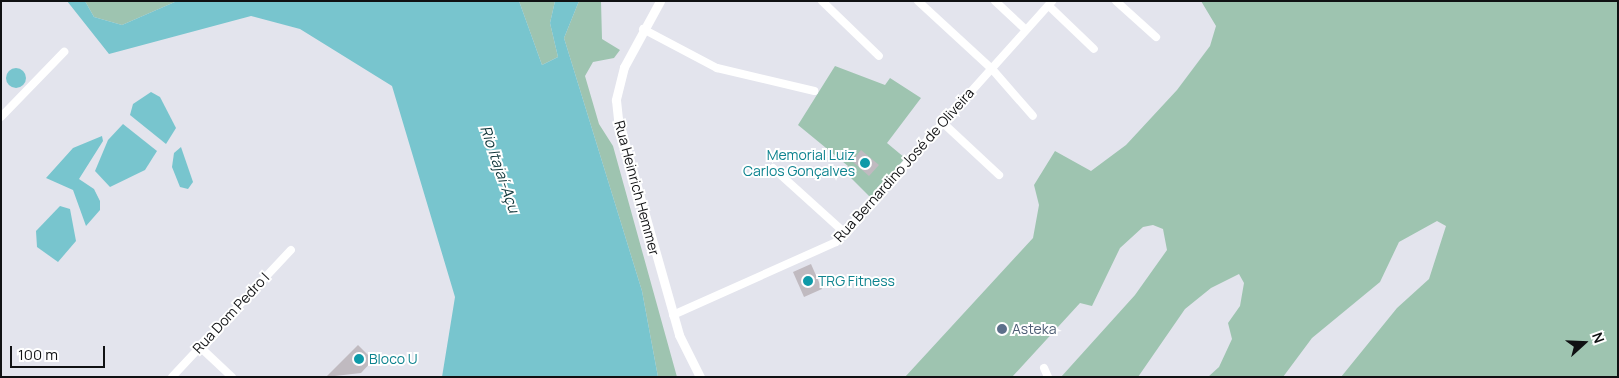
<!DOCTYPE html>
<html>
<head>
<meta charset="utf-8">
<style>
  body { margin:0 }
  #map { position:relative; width:1619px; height:378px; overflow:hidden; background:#e3e4ed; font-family:Manrope,sans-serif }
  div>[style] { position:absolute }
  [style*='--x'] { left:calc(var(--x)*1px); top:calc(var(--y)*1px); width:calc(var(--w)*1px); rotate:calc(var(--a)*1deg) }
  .green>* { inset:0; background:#9ec4b0 }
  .water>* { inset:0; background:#78c5ce }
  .round { border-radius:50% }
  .building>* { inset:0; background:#c0bac0 }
  .minor>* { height:8px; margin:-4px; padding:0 4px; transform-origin:4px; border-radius:4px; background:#fff }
  .tertiary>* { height:9px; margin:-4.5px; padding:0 4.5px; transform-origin:4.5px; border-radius:4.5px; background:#fff }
  .dots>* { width:14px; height:14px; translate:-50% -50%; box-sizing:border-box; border:2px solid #fff; border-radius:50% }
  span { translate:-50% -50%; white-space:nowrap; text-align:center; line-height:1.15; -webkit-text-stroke:4px #fff; paint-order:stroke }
  .culture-label { font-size:14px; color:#0d838f }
  .right { translate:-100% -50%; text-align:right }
  .left { translate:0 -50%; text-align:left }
  .street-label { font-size:14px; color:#101113 }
  .service-label { font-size:14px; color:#4e5e75 }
  .water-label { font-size:15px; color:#10363a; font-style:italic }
  .frame { position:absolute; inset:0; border:2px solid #101113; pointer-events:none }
  .north { position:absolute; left:1559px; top:318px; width:50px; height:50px; -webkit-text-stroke:4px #fff; paint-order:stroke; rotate:70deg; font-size:14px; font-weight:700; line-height:20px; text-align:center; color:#101113 }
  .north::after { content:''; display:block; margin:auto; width:18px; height:22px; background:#101113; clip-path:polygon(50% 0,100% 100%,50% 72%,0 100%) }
  .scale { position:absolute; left:10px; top:346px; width:95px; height:22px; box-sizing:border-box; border:2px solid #101113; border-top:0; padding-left:6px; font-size:15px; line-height:18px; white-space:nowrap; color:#101113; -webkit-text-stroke:4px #fff; paint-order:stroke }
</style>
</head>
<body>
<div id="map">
  <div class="green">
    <i style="clip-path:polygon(85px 1px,177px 1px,122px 25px,94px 17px)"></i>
    <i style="clip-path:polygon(519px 1px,555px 1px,550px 23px,558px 57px,542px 65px)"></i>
    <i style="clip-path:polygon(579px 1px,601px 1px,602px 39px,620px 50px,614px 58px,593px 62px,585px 76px,599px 124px,613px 146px,677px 377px,658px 377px,642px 291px,564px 38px)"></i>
    <i style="clip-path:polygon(1201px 1px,1618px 1px,1618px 377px,1341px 377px,1397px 308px,1429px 279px,1446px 226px,1437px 221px,1399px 242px,1380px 282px,1312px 338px,1283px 377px,1208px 377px,1219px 367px,1232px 339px,1228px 323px,1240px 306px,1244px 283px,1239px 274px,1211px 288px,1185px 309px,1138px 377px,1061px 377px,1135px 295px,1167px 250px,1163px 229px,1153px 225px,1143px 227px,1120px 248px,1092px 306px,1080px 303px,1012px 377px,905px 377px,1033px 238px,1039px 205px,1034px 185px,1055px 151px,1091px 171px,1126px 145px,1177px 90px,1210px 46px,1216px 26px)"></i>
    <i style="clip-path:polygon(835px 66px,885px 85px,890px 78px,921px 98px,887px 143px,905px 158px,871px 198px,845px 172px,848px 166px,798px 125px)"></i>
  </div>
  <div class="water">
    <i style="clip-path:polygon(67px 1px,85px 1px,94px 17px,122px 25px,177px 1px,519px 1px,542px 65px,558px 57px,550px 23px,555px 1px,579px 1px,564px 38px,642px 291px,658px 377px,442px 377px,455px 297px,392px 86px,300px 29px,251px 16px,109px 54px)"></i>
    <i class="round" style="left:6px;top:68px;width:20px;height:20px"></i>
    <i style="clip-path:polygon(151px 92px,160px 97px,176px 128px,166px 144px,130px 115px,133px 104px)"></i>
    <i style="clip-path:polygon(123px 124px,157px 151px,145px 170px,110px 187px,95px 171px,108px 140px)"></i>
    <i style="clip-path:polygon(102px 136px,103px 141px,79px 179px,94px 189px,100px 201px,100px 210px,86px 226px,73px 190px,46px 178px,73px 148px)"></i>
    <i style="clip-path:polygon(181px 147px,193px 182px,188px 189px,180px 187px,172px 167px,174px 153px)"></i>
    <i style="clip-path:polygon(60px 206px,70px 209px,76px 241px,58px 262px,37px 247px,36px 231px)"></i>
  </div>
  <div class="building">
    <i style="clip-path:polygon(861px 150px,879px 165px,869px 176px,852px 161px)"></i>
    <i style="clip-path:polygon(811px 264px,822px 289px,804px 297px,793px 272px)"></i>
    <i style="clip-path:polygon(358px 345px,373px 360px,361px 373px,326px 377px)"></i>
  </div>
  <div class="minor">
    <i style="--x:822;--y:1;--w:79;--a:44"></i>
    <i style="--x:918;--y:1;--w:100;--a:42.6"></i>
    <i style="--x:992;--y:69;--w:62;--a:48.9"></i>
    <i style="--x:995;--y:1;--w:42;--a:43.1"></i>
    <i style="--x:1116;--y:1;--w:54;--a:42"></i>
    <i style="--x:1049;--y:6;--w:62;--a:43.7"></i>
    <i style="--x:643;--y:29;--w:84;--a:27.8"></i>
    <i style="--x:717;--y:68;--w:100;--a:13.3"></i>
    <i style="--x:1;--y:117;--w:91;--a:-45.9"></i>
    <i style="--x:942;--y:122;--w:78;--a:42.9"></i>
    <i style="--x:773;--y:168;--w:97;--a:42.1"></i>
    <i style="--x:673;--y:315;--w:179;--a:-24.1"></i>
    <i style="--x:836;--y:242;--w:324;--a:-48.1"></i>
    <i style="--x:200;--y:347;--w:44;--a:43.2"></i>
    <i style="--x:1044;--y:368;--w:10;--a:66"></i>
    <i style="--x:172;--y:377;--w:174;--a:-46.9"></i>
  </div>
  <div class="tertiary">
    <i style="--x:660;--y:1;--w:75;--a:118.6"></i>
    <i style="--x:624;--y:67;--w:34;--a:104"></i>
    <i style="--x:616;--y:100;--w:19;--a:84"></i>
    <i style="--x:618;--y:119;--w:224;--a:74.2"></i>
    <i style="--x:679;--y:335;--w:47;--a:63.4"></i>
  </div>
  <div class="dots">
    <i style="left:865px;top:163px;background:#0f9aa8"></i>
    <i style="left:808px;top:281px;background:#0f9aa8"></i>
    <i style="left:1002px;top:329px;background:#5c6f8a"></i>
    <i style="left:359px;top:359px;background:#0f9aa8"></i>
  </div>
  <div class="culture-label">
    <span class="right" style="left:855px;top:163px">Memorial Luiz<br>Carlos Gonçalves</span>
    <span class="left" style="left:818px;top:281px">TRG Fitness</span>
    <span class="left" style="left:369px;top:359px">Bloco U</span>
  </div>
  <div class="street-label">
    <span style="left:904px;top:165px;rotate:-48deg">Rua Bernardino José de Oliveira</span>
    <span style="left:637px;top:188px;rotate:75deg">Rua Heinrich Hemmer</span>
    <span style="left:231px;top:313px;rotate:-47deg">Rua Dom Pedro I</span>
  </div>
  <div class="service-label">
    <span class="left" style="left:1012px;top:329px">Asteka</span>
  </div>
  <div class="water-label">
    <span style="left:500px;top:169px;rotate:71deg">Rio Itajaí-Açu</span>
  </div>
  <div class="frame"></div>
  <div class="north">N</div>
  <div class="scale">100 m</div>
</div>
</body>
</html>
